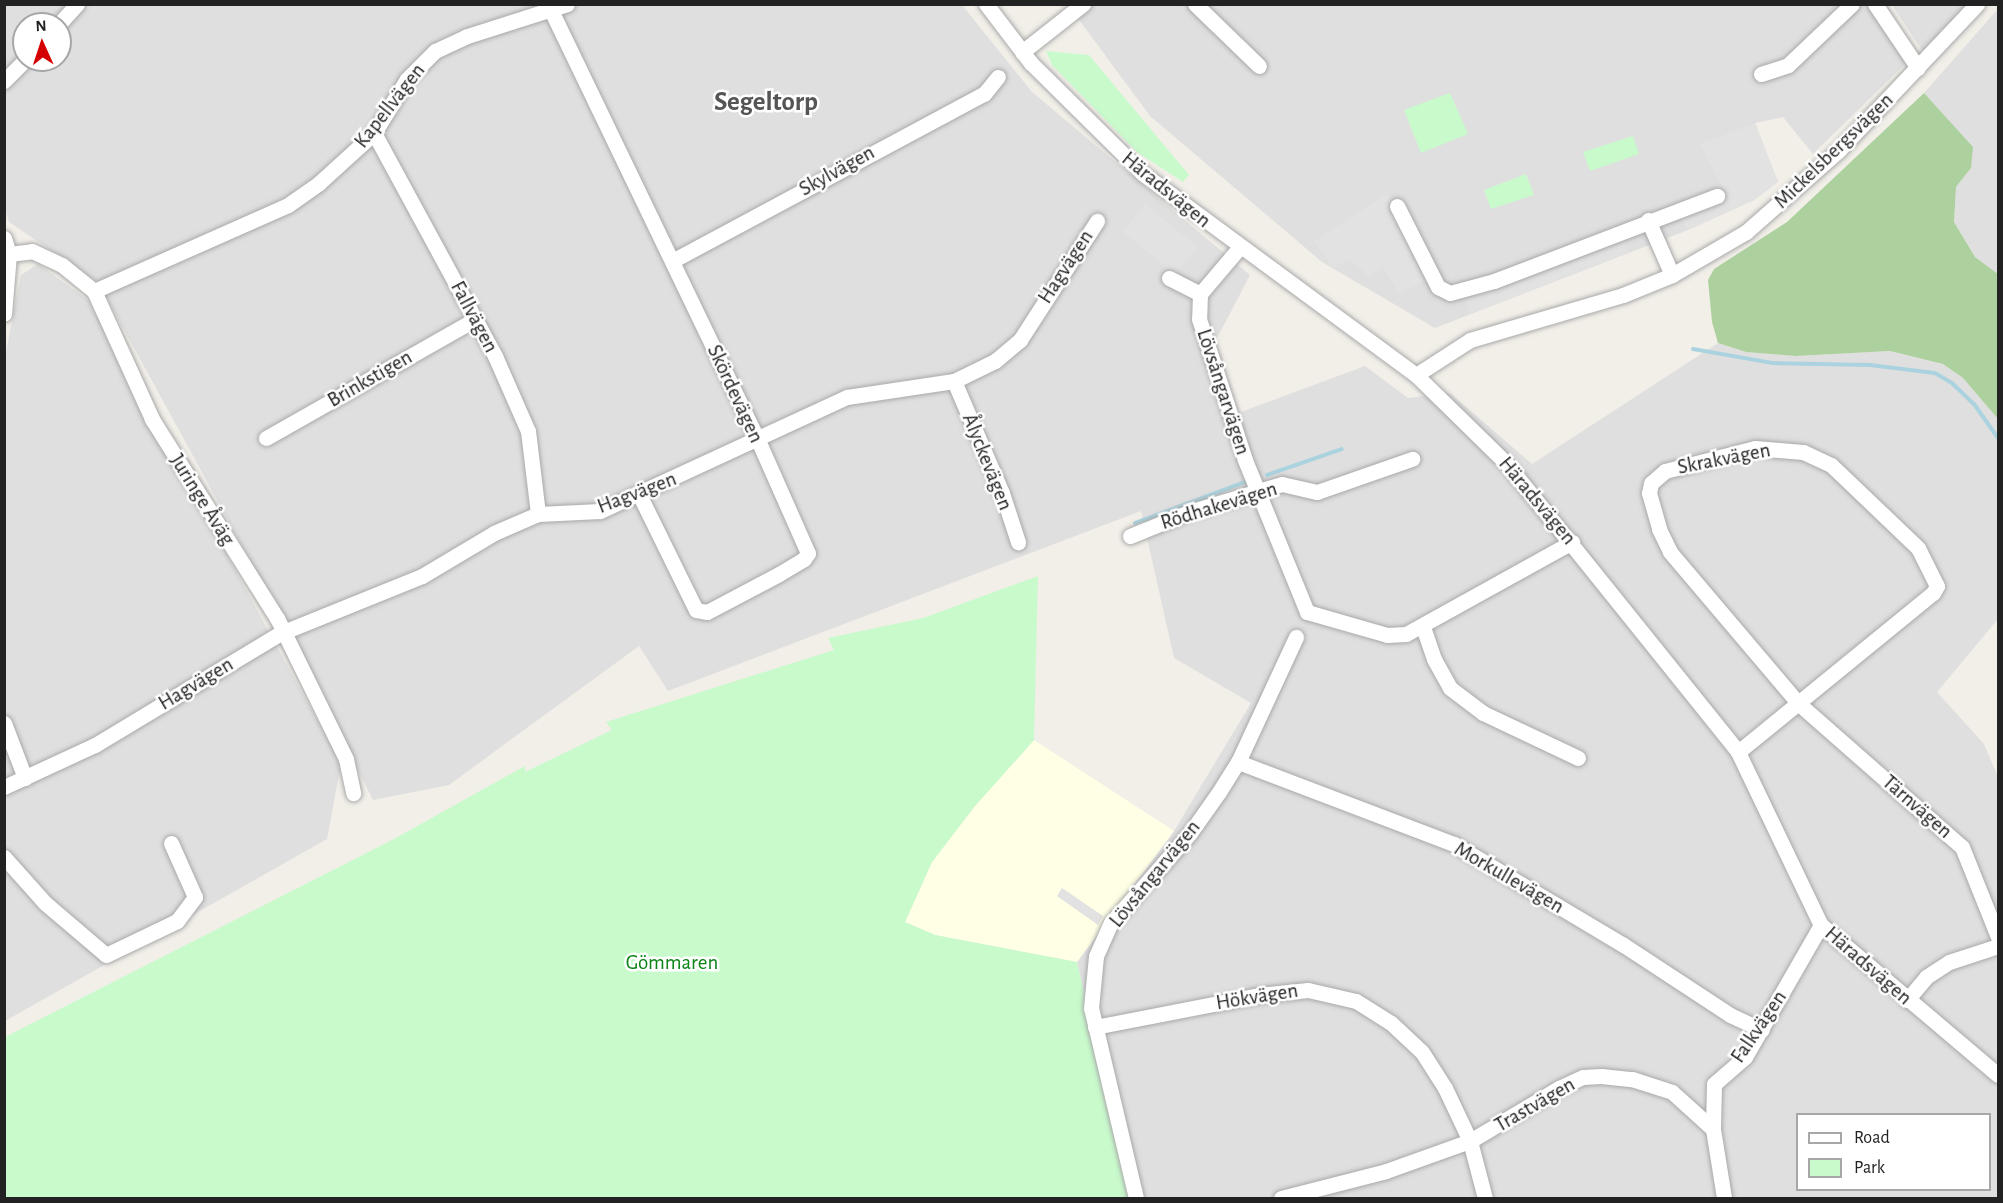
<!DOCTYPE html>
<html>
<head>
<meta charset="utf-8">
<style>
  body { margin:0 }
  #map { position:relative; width:2003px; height:1203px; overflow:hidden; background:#f2efe9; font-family:"Alegreya Sans",sans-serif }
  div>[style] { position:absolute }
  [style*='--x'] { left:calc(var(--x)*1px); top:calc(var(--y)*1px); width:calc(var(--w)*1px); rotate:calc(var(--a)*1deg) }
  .residential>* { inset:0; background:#e0dfdf }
  .education>* { inset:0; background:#ffffe5 }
  .forest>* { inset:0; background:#add19e }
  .park>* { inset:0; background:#c8facc }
  .parking>* { inset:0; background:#e2e2e2 }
  .stream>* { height:4px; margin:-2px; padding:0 2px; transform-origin:2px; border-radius:2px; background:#aad3df }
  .roads { filter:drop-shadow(0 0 2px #a9a9a9) drop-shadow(0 0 2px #a9a9a9) }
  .minor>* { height:15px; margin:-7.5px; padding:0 7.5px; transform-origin:7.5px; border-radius:7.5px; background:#fff }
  span { translate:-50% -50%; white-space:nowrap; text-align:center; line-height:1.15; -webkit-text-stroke:5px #fff; paint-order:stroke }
  .street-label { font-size:21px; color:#222 }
  .park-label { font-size:21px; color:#0c8416 }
  .district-label { font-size:27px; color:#555; font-weight:700 }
  .frame { position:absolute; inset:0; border:6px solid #222; pointer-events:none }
  .legend { position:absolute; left:1796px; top:1113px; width:195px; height:78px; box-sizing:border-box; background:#fff; border:2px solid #a7a7a7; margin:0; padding:8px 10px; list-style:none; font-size:18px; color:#222 }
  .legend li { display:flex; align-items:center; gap:12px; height:30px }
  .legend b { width:30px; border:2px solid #a7a7a7 }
  .north { position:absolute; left:12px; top:12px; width:60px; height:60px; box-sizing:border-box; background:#fff; border:2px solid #a7a7a7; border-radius:50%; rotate:357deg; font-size:16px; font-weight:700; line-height:24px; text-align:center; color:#222 }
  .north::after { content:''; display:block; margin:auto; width:21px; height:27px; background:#d40000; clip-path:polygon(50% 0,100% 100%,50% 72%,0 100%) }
</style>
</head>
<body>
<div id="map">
  <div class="residential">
    <i style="clip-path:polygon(1094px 4px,1870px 5px,1907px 62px,1813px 154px,1783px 117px,1755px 123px,1778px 182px,1754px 200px,1688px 230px,1435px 328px,1322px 262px,1150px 116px,1077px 17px)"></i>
    <i style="clip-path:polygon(evenodd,4px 5px,962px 5px,1032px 92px,1250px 275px,1213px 346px,1238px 413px,1365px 366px,1408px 398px,1450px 393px,1532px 464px,1718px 343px,1746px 352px,1796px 356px,1890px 351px,1943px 364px,1963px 378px,1998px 419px,1998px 619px,1937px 692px,1984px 744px,1998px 777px,1998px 1198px,1131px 1198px,1077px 962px,1174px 831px,1251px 703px,1174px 658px,1141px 511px,668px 691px,639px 646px,449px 785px,373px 800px,281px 617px,98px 282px,9px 222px,4px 206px,4px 5px,24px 24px,60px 24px,60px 60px,24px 60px,24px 24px,4px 5px,1798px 1114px,1990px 1114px,1990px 1190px,1798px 1190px,1798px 1114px)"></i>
    <i style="clip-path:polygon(1892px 5px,1968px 5px,1923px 52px)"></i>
    <i style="clip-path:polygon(1998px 9px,1998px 274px,1975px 257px,1954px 222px,1956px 187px,1971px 168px,1972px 147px,1924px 93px)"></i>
    <i style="clip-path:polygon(38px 264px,88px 300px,341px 764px,327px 839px,5px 1021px,4px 362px,21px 275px)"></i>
  </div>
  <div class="education">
    <i style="clip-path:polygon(1034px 740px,1174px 831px,1077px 962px,935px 935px,905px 922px,932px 862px,975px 806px)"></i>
  </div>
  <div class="forest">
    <i style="clip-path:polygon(1924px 93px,1973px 147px,1971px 168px,1956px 187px,1954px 222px,1975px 257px,1998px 274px,1998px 419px,1963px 378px,1943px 364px,1890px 351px,1796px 356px,1746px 352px,1718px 343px,1712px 322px,1708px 280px,1714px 269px,1787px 222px)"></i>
  </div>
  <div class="park">
    <i style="clip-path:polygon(1046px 51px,1089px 55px,1189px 175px,1183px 182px,1137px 152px,1052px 65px)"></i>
    <i style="clip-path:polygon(1450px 93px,1468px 134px,1421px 153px,1404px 110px)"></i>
    <i style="clip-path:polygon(1633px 136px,1639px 154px,1590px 171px,1583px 152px)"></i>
    <i style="clip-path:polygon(1526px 174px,1534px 195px,1491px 209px,1484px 190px)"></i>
    <i style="clip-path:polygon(1038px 576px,1034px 740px,975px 806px,932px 862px,905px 922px,935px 935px,1077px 962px,1131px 1198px,5px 1198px,5px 1037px,394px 839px,525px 766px,525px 772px,612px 730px,606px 722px,834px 650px,828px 638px,923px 618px)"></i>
  </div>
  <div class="parking">
    <i style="clip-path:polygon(1755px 123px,1778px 182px,1754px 200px,1688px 230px,1679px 214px,1726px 193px,1700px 144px)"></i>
    <i style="clip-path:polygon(1387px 194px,1433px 278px,1399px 293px,1383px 268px,1368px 276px,1350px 259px,1333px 267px,1314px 241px)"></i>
    <i style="clip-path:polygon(1145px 204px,1198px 247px,1175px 274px,1123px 232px)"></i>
    <i style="clip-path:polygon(1623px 238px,1629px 252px,1470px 314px,1465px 299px)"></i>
    <i style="clip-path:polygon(1062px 888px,1103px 916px,1098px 925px,1057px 896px)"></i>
  </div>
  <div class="stream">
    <i style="--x:1693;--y:349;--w:80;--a:10"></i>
    <i style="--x:1772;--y:363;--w:98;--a:1.2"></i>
    <i style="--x:1870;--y:365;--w:65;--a:7"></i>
    <i style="--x:1935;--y:373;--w:21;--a:31"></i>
    <i style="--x:1953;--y:384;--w:29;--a:44"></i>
    <i style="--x:1974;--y:404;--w:42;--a:54.8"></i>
    <i style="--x:1267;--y:475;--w:79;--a:-19.1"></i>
    <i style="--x:1135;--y:523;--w:117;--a:-20.4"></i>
  </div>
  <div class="roads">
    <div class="minor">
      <i style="--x:548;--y:4;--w:482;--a:64.3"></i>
      <i style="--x:757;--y:438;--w:126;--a:66.1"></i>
      <i style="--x:808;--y:553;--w:7;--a:124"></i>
      <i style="--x:804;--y:559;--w:29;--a:149"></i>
      <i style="--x:779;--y:574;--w:81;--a:152.2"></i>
      <i style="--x:707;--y:612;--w:11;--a:-170"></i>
      <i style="--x:696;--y:610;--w:127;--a:-116.2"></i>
      <i style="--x:986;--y:4;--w:74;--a:52.7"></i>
      <i style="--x:1031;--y:63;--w:156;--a:44.7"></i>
      <i style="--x:1142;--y:173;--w:340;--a:36.4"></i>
      <i style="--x:1416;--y:375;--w:126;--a:44.4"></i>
      <i style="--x:1506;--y:463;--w:371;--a:51.2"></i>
      <i style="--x:1738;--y:752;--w:192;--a:64.4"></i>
      <i style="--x:1821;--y:925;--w:232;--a:40.3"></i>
      <i style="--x:1195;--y:4;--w:89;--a:44.1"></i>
      <i style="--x:1875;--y:4;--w:77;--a:56.1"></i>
      <i style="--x:59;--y:24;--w:27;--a:-48"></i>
      <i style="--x:1022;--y:52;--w:78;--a:-38.2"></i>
      <i style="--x:1761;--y:74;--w:28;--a:-18"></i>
      <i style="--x:1788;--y:65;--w:88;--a:-43.6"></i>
      <i style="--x:4;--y:81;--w:30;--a:-45"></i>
      <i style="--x:374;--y:133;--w:254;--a:61.5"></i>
      <i style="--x:495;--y:356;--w:82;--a:66.3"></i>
      <i style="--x:528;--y:431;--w:84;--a:83.1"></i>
      <i style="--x:1397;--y:206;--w:91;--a:63.2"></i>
      <i style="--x:1438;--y:287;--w:13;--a:27"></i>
      <i style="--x:1450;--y:293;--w:46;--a:-15.3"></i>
      <i style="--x:1494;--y:281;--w:239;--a:-20.9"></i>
      <i style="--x:1648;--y:220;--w:60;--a:66.4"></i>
      <i style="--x:4;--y:238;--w:17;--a:73"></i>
      <i style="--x:9;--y:254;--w:60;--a:94.8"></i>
      <i style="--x:1239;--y:248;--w:60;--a:130.3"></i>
      <i style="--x:1200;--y:294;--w:25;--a:92"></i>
      <i style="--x:1199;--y:319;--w:148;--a:71.9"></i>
      <i style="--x:1245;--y:460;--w:164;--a:67.8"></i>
      <i style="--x:1307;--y:612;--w:83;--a:16"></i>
      <i style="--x:1387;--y:635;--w:19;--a:-3"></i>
      <i style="--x:1406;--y:634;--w:190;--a:-29"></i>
      <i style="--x:9;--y:254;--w:23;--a:-7"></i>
      <i style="--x:32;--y:251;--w:33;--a:25"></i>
      <i style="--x:62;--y:265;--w:41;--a:39.1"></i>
      <i style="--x:94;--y:291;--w:141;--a:65.6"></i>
      <i style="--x:152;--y:419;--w:235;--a:57.9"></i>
      <i style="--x:277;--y:618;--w:157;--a:63.9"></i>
      <i style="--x:346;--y:759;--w:35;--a:78"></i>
      <i style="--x:672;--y:261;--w:354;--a:-28.2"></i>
      <i style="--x:984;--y:94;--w:22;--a:-51"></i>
      <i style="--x:1169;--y:278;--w:35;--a:27"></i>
      <i style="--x:94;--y:291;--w:212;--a:-23.9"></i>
      <i style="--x:288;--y:205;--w:38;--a:-35"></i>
      <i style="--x:319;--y:183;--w:74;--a:-42.3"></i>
      <i style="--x:374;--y:133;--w:63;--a:-58.6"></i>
      <i style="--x:407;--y:79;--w:40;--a:-45"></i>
      <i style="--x:435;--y:51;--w:35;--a:-25"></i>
      <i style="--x:467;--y:36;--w:105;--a:-17.7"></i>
      <i style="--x:1416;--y:375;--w:64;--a:-32.9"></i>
      <i style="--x:1470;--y:340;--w:159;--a:-16.4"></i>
      <i style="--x:1623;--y:295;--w:53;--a:-22.2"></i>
      <i style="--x:1672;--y:275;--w:86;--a:-30.2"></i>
      <i style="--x:1746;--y:232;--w:124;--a:-41.4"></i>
      <i style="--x:1839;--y:150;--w:201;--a:-46.6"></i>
      <i style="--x:954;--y:381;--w:122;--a:66.8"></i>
      <i style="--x:1002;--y:493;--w:52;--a:71.9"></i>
      <i style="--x:266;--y:438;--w:239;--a:-29.6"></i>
      <i style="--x:1130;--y:536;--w:64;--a:-22.1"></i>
      <i style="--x:1189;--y:512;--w:97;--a:-16.8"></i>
      <i style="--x:1282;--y:484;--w:36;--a:13"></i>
      <i style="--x:1317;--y:492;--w:101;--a:-19.2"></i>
      <i style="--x:1423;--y:627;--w:34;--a:71"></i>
      <i style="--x:1434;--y:659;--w:33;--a:61"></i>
      <i style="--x:1450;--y:688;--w:41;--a:37.1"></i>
      <i style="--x:1483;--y:713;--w:105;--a:25.3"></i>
      <i style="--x:4;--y:723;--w:59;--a:69.1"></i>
      <i style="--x:1738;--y:752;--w:77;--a:-39.2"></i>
      <i style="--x:1798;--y:703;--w:174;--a:-39.2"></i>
      <i style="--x:1933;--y:593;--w:8;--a:-60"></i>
      <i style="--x:1937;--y:586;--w:42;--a:-116.6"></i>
      <i style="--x:1918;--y:548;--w:120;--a:-136.3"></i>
      <i style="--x:1831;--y:465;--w:31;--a:-155"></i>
      <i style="--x:1803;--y:452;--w:48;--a:-175.2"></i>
      <i style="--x:1755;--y:448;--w:93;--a:165.7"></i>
      <i style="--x:1665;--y:471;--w:18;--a:139"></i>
      <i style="--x:1651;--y:483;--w:10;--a:101"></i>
      <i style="--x:1649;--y:493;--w:37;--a:74"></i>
      <i style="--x:1659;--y:529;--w:25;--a:64"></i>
      <i style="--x:1670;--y:552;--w:198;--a:49.7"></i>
      <i style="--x:1798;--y:703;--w:218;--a:41.3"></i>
      <i style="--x:1962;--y:847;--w:97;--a:68.2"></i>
      <i style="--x:1238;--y:762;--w:231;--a:20.8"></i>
      <i style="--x:1454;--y:844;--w:196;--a:30.8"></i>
      <i style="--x:1622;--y:944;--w:129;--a:33.3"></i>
      <i style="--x:1730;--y:1015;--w:35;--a:25"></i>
      <i style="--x:4;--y:787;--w:100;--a:-24.8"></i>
      <i style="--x:95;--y:745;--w:217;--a:-31.1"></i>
      <i style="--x:281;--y:633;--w:152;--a:-22"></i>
      <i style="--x:422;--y:576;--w:84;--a:-30.8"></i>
      <i style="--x:494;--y:533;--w:48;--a:-23.4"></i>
      <i style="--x:538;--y:514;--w:62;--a:-2.8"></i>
      <i style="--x:600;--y:511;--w:272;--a:-24.8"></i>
      <i style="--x:847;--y:397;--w:108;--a:-8.5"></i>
      <i style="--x:954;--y:381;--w:46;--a:-26"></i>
      <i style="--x:995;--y:361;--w:33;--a:-40"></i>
      <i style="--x:1020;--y:340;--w:142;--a:-57.1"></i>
      <i style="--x:4;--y:857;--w:62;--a:48.3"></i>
      <i style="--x:45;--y:903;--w:80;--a:40.4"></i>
      <i style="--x:106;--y:955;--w:79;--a:-25.6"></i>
      <i style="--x:177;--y:921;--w:30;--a:-53"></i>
      <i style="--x:195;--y:897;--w:59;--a:-114"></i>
      <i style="--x:1907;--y:1000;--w:30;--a:-50"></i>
      <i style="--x:1926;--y:977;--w:27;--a:-33"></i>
      <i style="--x:1949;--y:962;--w:52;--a:-18.1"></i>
      <i style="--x:1095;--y:1027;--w:167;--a:-11"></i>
      <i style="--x:1259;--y:995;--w:49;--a:-5.8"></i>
      <i style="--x:1308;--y:990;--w:49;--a:12.9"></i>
      <i style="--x:1356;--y:1001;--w:41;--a:32.2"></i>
      <i style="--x:1391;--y:1023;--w:42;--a:43.1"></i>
      <i style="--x:1422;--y:1052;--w:43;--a:57.4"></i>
      <i style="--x:1445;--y:1088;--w:59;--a:64.7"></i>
      <i style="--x:1470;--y:1141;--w:59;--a:75.3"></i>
      <i style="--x:1713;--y:1129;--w:45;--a:-88.7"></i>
      <i style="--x:1714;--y:1084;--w:41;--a:-41.1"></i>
      <i style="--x:1745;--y:1057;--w:152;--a:-60.1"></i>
      <i style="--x:1136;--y:1198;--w:195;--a:-103.3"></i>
      <i style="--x:1091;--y:1008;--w:52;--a:-84.5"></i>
      <i style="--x:1096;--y:956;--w:36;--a:-66"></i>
      <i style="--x:1111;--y:923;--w:120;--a:-48.7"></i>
      <i style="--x:1190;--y:833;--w:50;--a:-54.7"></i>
      <i style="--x:1219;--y:792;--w:36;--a:-58"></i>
      <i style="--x:1238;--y:762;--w:138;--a:-65.1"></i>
      <i style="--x:1281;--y:1198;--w:108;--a:-14.4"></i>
      <i style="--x:1386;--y:1171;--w:89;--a:-19.7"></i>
      <i style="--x:1470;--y:1141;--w:104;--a:-30.8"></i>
      <i style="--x:1559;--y:1088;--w:26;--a:-25"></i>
      <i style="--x:1583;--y:1077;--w:18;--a:-3"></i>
      <i style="--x:1601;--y:1076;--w:31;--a:6"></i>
      <i style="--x:1632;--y:1079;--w:42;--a:18"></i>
      <i style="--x:1672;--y:1092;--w:55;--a:42.1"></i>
      <i style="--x:1713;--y:1129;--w:70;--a:80.9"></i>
    </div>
  </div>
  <div class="street-label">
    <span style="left:390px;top:106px;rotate:-52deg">Kapellvägen</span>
    <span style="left:1834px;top:151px;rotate:-44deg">Mickelsbergsvägen</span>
    <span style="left:837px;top:171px;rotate:-29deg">Skylvägen</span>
    <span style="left:1166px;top:190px;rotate:39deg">Häradsvägen</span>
    <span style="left:1066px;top:267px;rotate:-57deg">Hagvägen</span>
    <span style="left:474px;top:317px;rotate:62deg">Fallvägen</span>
    <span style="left:370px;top:379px;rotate:-30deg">Brinkstigen</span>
    <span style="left:1223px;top:392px;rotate:72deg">Lövsångarvägen</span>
    <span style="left:735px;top:394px;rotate:65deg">Skördevägen</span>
    <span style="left:1724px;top:459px;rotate:-11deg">Skrakvägen</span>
    <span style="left:987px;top:462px;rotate:68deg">Ålyckevägen</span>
    <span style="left:637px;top:493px;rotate:-21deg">Hagvägen</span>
    <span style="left:202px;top:500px;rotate:58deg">Juringe Åväg</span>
    <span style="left:1537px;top:501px;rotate:50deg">Häradsvägen</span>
    <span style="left:1219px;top:506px;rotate:-17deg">Rödhakevägen</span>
    <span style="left:196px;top:684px;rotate:-31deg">Hagvägen</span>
    <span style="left:1917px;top:807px;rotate:41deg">Tärnvägen</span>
    <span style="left:1155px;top:874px;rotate:-51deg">Lövsångarvägen</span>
    <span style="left:1509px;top:878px;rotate:30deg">Morkullevägen</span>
    <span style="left:1868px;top:966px;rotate:41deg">Häradsvägen</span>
    <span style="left:1257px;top:997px;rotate:-9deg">Hökvägen</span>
    <span style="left:1759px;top:1027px;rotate:-56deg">Falkvägen</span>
    <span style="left:1535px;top:1105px;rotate:-30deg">Trastvägen</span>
  </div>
  <div class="park-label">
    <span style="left:672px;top:963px">Gömmaren</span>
  </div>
  <div class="district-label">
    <span style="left:766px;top:102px">Segeltorp</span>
  </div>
  <div class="frame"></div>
  <ul class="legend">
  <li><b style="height:8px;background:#fff"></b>Road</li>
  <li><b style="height:16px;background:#c8facc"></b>Park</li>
  </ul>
  <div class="north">N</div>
</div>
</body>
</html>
